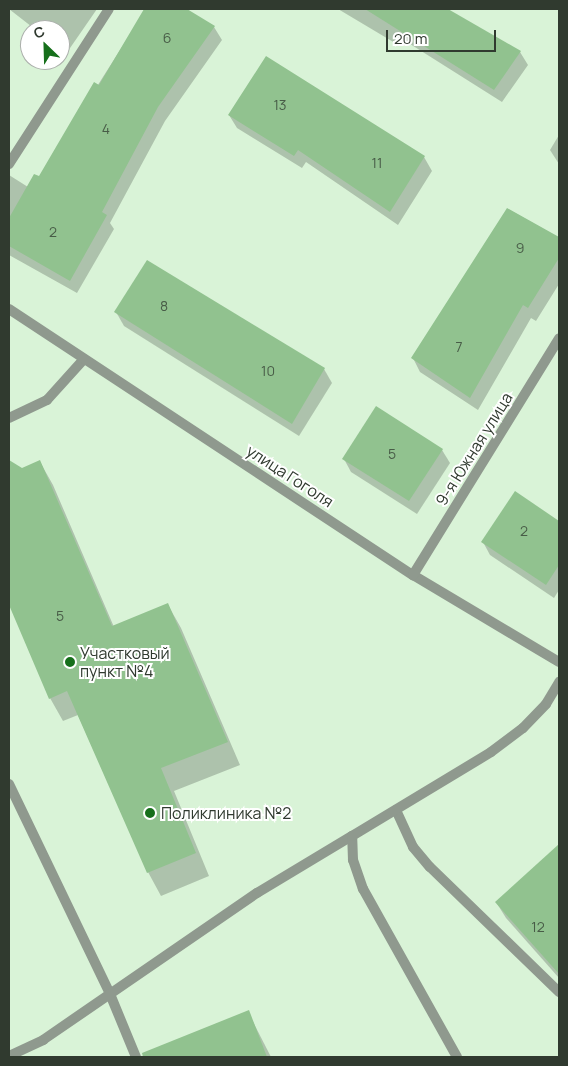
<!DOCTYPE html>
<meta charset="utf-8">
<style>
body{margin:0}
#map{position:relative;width:568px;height:1066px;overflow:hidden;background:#d9f3d7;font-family:Manrope,sans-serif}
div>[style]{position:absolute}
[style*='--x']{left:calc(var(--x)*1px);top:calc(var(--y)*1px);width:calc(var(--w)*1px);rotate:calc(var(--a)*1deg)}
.shadow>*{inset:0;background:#0003}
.building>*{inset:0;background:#91c28f}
.lane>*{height:10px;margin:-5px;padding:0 5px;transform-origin:5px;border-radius:5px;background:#8f998e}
.street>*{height:10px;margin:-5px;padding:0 5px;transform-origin:5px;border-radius:5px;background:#8f998e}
.dots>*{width:14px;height:14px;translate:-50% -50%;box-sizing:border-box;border:2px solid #fff;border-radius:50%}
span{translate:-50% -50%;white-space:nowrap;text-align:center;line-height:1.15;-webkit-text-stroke:4px #fff;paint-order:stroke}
.number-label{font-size:14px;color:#485c47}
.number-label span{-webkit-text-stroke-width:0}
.street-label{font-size:16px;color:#303a2f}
.poi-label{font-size:16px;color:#303a2f}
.left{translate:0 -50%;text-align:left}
.frame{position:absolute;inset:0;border:10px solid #303a2f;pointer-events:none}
.north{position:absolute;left:20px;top:20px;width:50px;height:50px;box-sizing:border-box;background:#fff;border:1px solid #acb0ac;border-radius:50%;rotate:336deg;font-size:14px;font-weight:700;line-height:20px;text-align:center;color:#303a2f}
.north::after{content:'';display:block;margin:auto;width:18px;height:22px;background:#166f1b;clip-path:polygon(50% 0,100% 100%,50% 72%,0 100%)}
.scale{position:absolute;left:386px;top:30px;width:110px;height:22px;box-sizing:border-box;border:2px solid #303a2f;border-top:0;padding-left:6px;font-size:15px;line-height:18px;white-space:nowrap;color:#303a2f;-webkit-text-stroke:4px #fff;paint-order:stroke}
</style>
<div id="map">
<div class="shadow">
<i style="clip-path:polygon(9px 9px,97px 9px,68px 51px,60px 46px,60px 30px,36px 30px)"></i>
<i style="clip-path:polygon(146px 9px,185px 9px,214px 27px,222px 40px,165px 121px,110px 223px,114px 229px,77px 293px,9px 255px,9px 175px,28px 187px,39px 178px)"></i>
<i style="clip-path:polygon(338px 9px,444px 9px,520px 52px,528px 65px,502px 102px,399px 37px,395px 43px)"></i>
<i style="clip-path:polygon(267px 58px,424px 157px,432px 171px,398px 225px,306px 162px,302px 168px,237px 128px,229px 115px)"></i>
<i style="clip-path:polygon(559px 135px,559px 164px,550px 150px)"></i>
<i style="clip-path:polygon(508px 209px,559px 238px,559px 284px,536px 321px,531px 318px,478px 410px,420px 372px,413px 358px)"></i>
<i style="clip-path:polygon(147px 261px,324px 369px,332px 383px,299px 436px,124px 326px,116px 312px)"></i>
<i style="clip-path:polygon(442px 450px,450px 463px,417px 514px,351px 472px,344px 459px)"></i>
<i style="clip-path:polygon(40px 462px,53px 485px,114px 627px,168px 605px,181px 628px,240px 765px,174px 791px,209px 876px,161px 896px,148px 872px,78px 715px,63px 721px,50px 698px,9px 602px,9px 475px)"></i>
<i style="clip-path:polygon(515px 493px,559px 523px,559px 590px,554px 598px,490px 555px,483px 542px)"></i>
<i style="clip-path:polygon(555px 850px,559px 854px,559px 978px,506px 918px,496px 902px)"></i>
<i style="clip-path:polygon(248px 1012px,271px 1057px,165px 1057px,161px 1047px)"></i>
</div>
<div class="building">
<i style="clip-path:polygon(144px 9px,187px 9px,215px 26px,158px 107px,102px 212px,107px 215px,70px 281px,9px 246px,9px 218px,34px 174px,39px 176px,94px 82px,99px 85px)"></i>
<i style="clip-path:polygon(365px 9px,448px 9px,521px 51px,494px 90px)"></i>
<i style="clip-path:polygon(266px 56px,425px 156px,390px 212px,298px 150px,294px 156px,228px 115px)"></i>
<i style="clip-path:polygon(507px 208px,559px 237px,559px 258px,528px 308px,523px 305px,470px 398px,411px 358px)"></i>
<i style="clip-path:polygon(147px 260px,325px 368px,292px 424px,114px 312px)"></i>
<i style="clip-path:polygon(376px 406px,443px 449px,409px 501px,342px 459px)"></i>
<i style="clip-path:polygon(9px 460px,22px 468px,40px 460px,112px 626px,168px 603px,228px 742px,161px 768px,196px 853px,147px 873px,67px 691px,49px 699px,9px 605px)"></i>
<i style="clip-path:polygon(515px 491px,559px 521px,559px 565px,546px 585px,481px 542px)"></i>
<i style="clip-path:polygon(559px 844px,559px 974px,495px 902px)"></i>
<i style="clip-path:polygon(249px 1010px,267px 1057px,143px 1057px,142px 1053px)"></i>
</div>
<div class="lane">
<i style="--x:9;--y:418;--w:42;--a:-25.3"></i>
<i style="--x:47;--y:400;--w:55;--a:-47.9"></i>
<i style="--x:9;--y:784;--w:233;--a:64.3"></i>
<i style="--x:110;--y:994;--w:68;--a:67.6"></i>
<i style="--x:396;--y:810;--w:41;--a:65.3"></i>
<i style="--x:413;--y:847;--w:26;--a:50"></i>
<i style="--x:430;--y:867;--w:180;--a:44.1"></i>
<i style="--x:9;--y:1056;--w:38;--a:-25"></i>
<i style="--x:43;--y:1040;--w:260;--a:-34.5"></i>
<i style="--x:257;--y:893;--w:111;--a:-31"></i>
</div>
<div class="street">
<i style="--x:9;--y:164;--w:184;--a:-57.2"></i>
<i style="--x:9;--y:309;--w:484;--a:33.4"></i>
<i style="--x:413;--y:575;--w:170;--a:30.8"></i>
<i style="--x:413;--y:575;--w:278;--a:-58.3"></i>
<i style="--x:457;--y:1057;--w:193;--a:-119.2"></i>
<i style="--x:363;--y:889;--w:31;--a:-109"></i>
<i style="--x:353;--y:860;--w:24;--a:-92"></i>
<i style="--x:352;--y:836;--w:162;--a:-31.1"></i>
<i style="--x:491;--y:752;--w:40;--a:-37"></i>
<i style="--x:523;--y:728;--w:33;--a:-46"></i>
<i style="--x:546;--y:704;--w:26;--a:-59"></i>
</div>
<div class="dots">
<i style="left:70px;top:662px;background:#166f1b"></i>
<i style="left:150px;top:813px;background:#166f1b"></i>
</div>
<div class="number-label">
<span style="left:167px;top:38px">6</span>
<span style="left:280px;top:105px">13</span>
<span style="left:106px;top:129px">4</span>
<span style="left:377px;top:163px">11</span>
<span style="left:53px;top:232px">2</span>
<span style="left:520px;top:248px">9</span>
<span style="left:164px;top:306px">8</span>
<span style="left:459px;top:347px">7</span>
<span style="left:268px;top:371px">10</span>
<span style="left:392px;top:454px">5</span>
<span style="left:524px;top:531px">2</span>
<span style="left:60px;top:616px">5</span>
<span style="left:538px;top:927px">12</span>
</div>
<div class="street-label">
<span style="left:474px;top:449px;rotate:-58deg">9-я Южная улица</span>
<span style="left:290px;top:476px;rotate:33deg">улица Гоголя</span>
</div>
<div class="poi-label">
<span class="left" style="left:80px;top:662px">Участковый<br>пункт №4</span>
<span class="left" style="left:161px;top:813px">Поликлиника №2</span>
</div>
<div class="frame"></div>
<div class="north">С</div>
<div class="scale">20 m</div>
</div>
